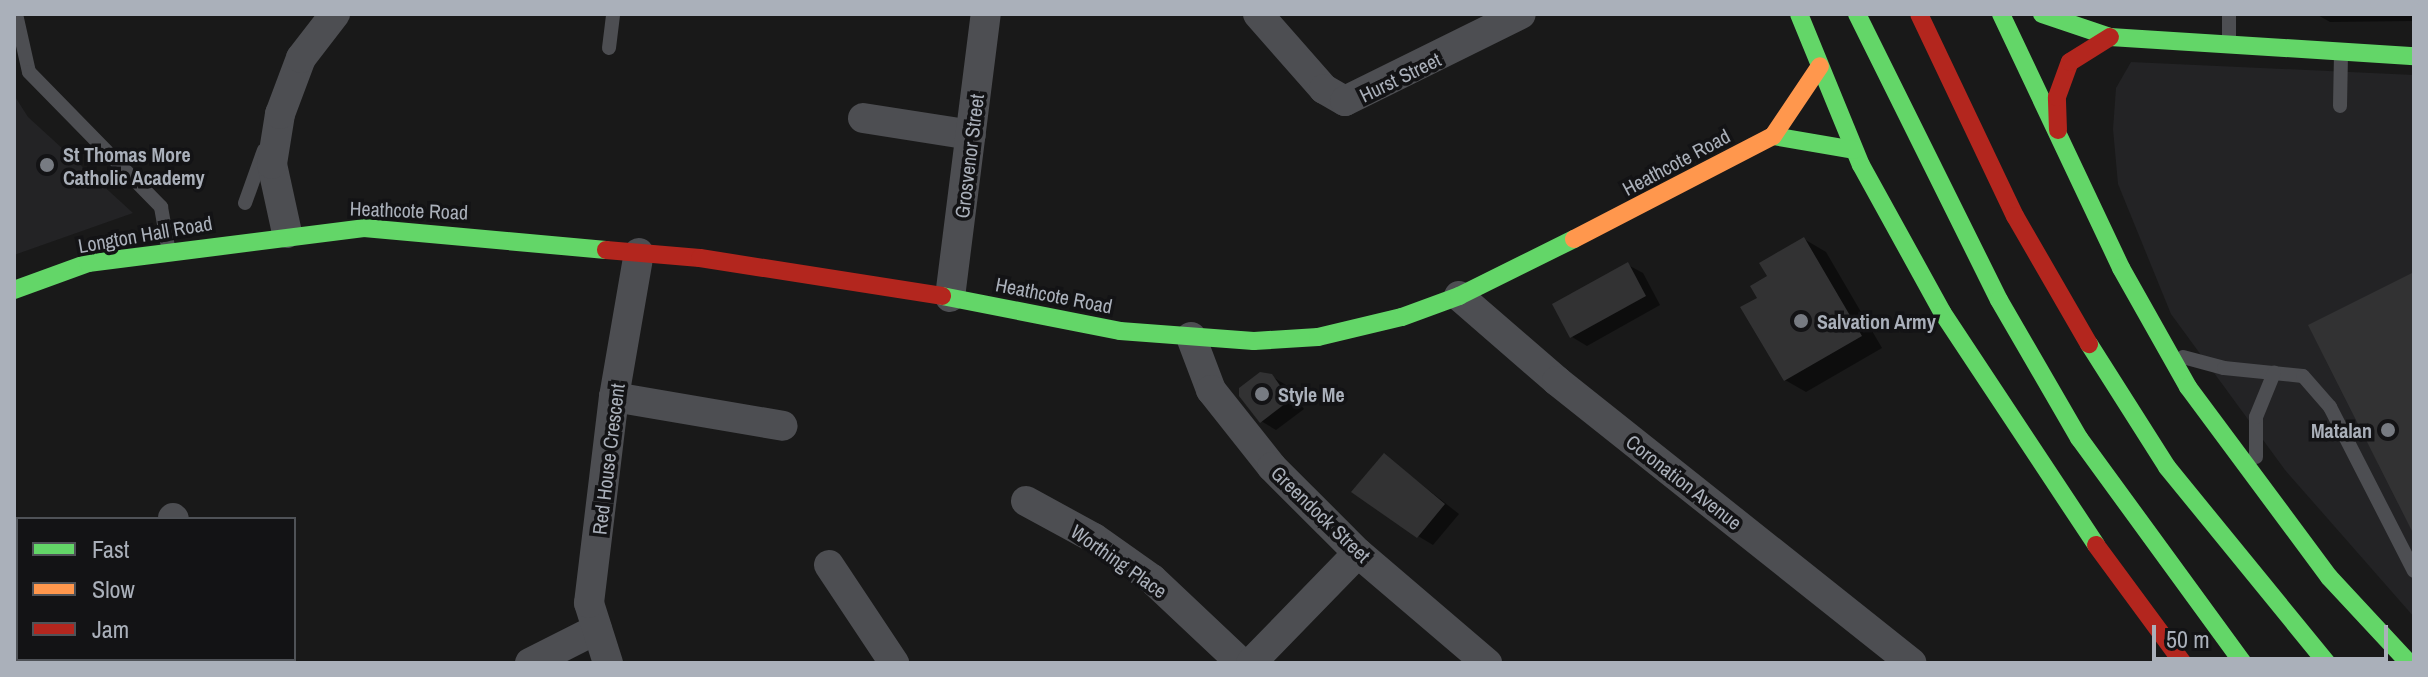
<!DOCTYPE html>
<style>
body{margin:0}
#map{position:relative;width:2428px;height:677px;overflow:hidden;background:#191919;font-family:"Archivo Narrow",sans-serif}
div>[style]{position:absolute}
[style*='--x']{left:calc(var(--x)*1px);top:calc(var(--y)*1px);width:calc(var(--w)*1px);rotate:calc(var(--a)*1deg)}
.built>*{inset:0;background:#232325}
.shadow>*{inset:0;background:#0007}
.building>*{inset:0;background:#323233}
.lane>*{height:14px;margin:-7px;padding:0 7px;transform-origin:7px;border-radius:7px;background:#4d4e52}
.street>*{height:30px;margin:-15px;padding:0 15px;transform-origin:15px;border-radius:15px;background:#4d4e52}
.fast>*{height:18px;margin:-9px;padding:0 9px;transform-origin:9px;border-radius:9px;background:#63d668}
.slow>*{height:18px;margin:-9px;padding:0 9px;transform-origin:9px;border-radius:9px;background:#ff974d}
.jam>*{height:18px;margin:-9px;padding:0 9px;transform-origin:9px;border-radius:9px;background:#b3261e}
.dots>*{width:22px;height:22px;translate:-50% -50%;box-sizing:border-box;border:4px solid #131315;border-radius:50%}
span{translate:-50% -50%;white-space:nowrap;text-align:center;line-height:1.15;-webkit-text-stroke:7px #131315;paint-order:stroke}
.street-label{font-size:20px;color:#aab0ba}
.poi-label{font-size:20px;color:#aab0ba;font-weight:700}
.left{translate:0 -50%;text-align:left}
.right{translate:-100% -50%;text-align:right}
.frame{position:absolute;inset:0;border:16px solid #aab0ba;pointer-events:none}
.legend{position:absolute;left:16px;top:517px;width:280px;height:144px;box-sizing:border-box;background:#131315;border:2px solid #4f5257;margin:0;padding:10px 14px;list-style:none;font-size:24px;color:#aab0ba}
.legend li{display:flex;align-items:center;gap:16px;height:40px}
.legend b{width:40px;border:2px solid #4f5257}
.scale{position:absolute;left:2152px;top:625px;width:236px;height:36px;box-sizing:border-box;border:4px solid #aab0ba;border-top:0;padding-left:10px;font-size:24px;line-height:28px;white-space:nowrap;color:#aab0ba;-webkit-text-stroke:6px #131315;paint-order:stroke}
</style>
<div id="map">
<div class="built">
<i style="clip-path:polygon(2131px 62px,2414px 75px,2414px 617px,2285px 470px,2171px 314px,2118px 184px,2113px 129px,2116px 88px)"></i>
<i style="clip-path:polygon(14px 95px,28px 117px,133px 213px,14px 255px)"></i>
</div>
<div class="shadow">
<i style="clip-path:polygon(2316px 14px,2414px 14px,2414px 21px,2330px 22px)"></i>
<i style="clip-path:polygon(1804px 239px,1826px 252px,1882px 348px,1806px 392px,1785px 380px,1759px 298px,1770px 277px)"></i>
<i style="clip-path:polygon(1628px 265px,1643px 273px,1660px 305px,1587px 346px,1572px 337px)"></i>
<i style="clip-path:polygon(1271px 376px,1286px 385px,1304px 409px,1276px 430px,1261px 421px)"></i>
<i style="clip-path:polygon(1384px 455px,1459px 514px,1433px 545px,1418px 536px)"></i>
</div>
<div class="building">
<i style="clip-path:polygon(1804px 237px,1862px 336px,1784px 381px,1740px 307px,1757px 298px,1750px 286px,1767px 276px,1759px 263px)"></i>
<i style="clip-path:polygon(1628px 262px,1646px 296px,1570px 338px,1552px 304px)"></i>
<i style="clip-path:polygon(2414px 272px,2414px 535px,2308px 325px)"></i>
<i style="clip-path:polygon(1260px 372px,1272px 374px,1290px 400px,1260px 423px,1239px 396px,1239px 388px)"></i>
<i style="clip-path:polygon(1384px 453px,1445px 504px,1417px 538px,1351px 492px)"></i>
</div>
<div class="lane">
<i style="--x:16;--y:14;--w:59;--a:77.4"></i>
<i style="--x:29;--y:72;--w:189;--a:45.6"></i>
<i style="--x:161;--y:207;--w:40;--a:80"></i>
<i style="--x:2229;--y:14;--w:28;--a:90"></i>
<i style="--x:609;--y:48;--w:34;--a:-83"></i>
<i style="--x:2340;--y:106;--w:50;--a:-88.9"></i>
<i style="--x:245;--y:203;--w:56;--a:-70.3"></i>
<i style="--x:2183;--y:357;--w:42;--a:15"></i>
<i style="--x:2224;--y:368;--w:79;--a:5.8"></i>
<i style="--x:2303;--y:376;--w:41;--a:48.9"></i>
<i style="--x:2330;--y:407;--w:184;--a:62.9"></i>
<i style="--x:2256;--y:457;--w:40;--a:-90"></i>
<i style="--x:2256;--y:417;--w:48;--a:-67.8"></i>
</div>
<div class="street">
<i style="--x:1258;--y:14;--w:100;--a:48.7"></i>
<i style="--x:1324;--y:89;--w:24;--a:30"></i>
<i style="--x:1345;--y:101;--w:196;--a:-26.3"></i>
<i style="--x:863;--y:118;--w:109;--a:8.9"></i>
<i style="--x:287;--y:233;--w:71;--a:-102.3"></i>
<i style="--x:272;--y:164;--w:51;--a:-80.9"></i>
<i style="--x:280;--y:114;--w:60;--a:-69.4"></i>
<i style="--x:301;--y:58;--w:56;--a:-52.3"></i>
<i style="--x:1459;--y:296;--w:130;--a:40.9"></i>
<i style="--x:1557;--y:381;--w:453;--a:38.5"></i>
<i style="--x:950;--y:297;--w:285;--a:-82.8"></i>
<i style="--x:1191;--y:337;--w:57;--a:69.3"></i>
<i style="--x:1211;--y:390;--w:98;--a:51.6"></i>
<i style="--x:1272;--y:467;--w:122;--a:45"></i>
<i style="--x:1358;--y:553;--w:170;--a:40.5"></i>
<i style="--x:614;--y:397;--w:171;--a:9.7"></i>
<i style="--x:1026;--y:501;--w:77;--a:28.6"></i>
<i style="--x:1094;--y:538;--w:71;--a:35.3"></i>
<i style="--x:1152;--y:579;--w:122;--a:43.3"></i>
<i style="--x:173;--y:518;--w:1;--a:45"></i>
<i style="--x:829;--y:565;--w:118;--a:56.4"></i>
<i style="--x:271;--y:659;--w:5;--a:53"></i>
<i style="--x:530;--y:663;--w:75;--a:-26.9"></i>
<i style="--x:608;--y:663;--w:63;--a:-107.6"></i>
<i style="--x:589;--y:603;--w:208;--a:-83.1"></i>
<i style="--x:614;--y:397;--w:146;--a:-80.2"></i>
<i style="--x:1251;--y:663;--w:153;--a:-45.8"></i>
</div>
<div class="fast">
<i style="--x:1799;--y:14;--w:163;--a:67.7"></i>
<i style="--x:1861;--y:165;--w:168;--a:61.1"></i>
<i style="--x:1942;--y:312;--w:279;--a:56.5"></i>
<i style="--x:1857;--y:14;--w:319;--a:63.6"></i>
<i style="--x:1999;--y:300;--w:160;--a:59.9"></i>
<i style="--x:2079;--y:438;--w:278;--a:53.9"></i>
<i style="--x:2001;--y:14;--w:281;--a:64.7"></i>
<i style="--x:2121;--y:268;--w:137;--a:60.6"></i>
<i style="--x:2188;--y:387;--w:237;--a:53.4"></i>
<i style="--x:2329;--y:577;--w:117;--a:47.1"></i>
<i style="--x:2042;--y:14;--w:72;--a:18.7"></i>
<i style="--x:2110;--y:37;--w:305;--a:3.6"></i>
<i style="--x:1773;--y:136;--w:82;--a:9.8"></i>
<i style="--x:14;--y:290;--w:79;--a:-20"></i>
<i style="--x:88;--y:263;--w:278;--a:-7.2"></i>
<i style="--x:364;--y:228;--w:243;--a:5.2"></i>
<i style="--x:942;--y:296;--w:181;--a:11.1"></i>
<i style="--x:1120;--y:331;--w:134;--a:4.3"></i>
<i style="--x:1254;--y:341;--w:64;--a:-3.6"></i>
<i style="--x:1318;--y:337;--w:86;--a:-13.4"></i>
<i style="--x:1402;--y:317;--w:61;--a:-20.2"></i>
<i style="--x:1459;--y:296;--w:128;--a:-26.4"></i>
<i style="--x:2089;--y:344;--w:146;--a:57.6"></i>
<i style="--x:2167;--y:467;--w:253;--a:50.8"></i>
</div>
<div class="slow">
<i style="--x:1574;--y:239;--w:224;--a:-27.4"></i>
<i style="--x:1773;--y:136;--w:84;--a:-56.1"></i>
</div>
<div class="jam">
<i style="--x:1919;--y:14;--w:224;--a:64.6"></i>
<i style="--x:2015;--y:216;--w:148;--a:60"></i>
<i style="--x:2058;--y:130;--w:33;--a:-92"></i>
<i style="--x:2057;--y:97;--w:37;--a:-70"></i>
<i style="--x:2070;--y:62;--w:47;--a:-32"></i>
<i style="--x:606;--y:250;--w:94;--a:4.9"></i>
<i style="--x:700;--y:258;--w:245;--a:8.9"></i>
<i style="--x:2096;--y:545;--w:147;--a:53.6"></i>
</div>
<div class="dots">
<i style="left:47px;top:165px;background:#777b82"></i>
<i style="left:1801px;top:321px;background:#777b82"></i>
<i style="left:1262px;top:394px;background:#777b82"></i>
<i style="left:2388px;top:430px;background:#777b82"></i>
</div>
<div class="street-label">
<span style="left:1400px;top:77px;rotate:-26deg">Hurst Street</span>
<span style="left:969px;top:156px;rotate:-83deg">Grosvenor Street</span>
<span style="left:1676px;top:162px;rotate:-28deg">Heathcote Road</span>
<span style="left:409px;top:210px;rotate:2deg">Heathcote Road</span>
<span style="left:145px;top:234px;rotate:-10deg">Longton Hall Road</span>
<span style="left:1054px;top:295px;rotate:11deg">Heathcote Road</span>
<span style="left:608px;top:459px;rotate:-83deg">Red House Crescent</span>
<span style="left:1684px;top:482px;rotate:38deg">Coronation Avenue</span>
<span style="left:1321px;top:514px;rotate:44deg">Greendock Street</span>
<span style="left:1119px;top:561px;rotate:35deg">Worthing Place</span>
</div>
<div class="poi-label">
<span class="left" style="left:63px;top:166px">St Thomas More<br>Catholic Academy</span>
<span class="left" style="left:1817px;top:321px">Salvation Army</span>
<span class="left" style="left:1278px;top:394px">Style Me</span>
<span class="right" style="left:2372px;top:430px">Matalan</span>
</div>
<div class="frame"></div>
<ul class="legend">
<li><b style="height:10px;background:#63d668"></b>Fast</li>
<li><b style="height:10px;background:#ff974d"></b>Slow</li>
<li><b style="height:10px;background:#b3261e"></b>Jam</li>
</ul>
<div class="scale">50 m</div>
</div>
